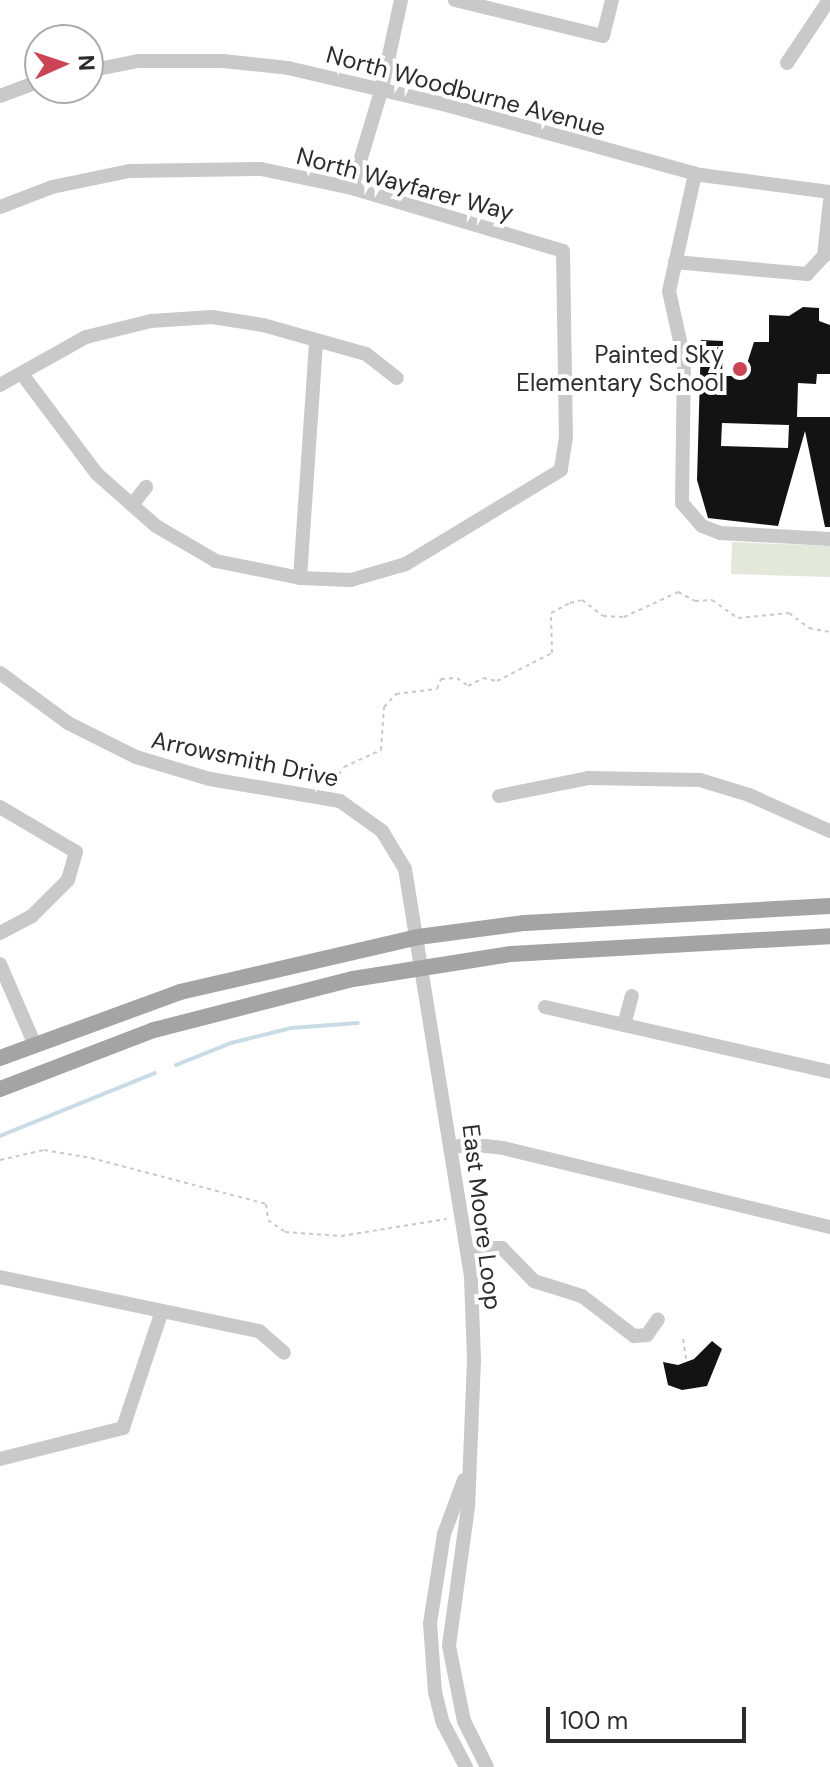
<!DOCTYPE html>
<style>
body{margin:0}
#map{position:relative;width:830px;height:1767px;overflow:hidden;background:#fff;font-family:"DM Sans",sans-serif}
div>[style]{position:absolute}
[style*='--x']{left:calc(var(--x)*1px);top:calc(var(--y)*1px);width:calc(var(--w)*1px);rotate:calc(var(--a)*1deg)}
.green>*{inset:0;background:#e3e8db}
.stream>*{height:4px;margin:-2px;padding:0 2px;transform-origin:2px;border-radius:2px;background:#c9dce6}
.building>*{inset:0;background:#131313}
.path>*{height:2px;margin-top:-1px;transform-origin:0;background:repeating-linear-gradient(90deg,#c9c9c9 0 4px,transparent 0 8px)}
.minor>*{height:14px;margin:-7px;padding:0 7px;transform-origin:7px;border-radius:7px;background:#c9c9c9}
.major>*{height:16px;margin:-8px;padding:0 8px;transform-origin:8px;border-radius:8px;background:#a4a4a4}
.dots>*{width:22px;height:22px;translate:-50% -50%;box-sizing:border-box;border:4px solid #fff;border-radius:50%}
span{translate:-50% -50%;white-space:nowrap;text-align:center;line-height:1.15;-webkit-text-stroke:8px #fff;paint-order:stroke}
.street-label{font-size:24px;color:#2c2c2c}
.poi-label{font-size:24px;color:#2c2c2c}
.right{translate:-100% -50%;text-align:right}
.north{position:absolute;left:24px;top:24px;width:80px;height:80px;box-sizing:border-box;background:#fff;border:2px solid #ababab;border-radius:50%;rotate:87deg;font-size:22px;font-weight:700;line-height:32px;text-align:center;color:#2c2c2c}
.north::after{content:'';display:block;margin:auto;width:28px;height:36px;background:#ce4353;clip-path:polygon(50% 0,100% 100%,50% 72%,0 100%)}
.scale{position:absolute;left:546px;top:1707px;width:200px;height:36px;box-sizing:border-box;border:4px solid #2c2c2c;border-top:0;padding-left:10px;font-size:24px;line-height:28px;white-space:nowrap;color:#2c2c2c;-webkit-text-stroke:6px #fff;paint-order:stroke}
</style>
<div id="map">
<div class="green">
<i style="clip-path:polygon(732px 542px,830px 546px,830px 577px,731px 574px)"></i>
</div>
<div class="stream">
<i style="--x:176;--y:1065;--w:59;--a:-21.8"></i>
<i style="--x:231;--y:1043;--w:62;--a:-14"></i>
<i style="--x:291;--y:1028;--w:67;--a:-4.3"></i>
<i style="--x:0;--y:1136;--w:167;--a:-22.1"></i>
</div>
<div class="building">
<i style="clip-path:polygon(evenodd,803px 307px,819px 308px,819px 321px,830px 325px,830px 374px,817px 374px,816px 384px,798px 383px,797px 417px,830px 417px,830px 527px,825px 527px,805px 431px,778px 526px,708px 518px,697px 480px,701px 340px,723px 341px,722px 376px,743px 376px,754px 342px,769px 342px,769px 315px,789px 316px,803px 307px,722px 423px,789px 425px,788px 448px,721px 446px,722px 423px)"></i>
<i style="clip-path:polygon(712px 1341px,722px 1349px,707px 1386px,682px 1390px,668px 1385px,663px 1362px,678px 1365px,694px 1359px)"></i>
</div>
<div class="path">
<i style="--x:334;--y:781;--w:17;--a:-54"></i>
<i style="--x:344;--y:767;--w:41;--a:-24.7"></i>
<i style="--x:381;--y:750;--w:43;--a:-86"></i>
<i style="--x:384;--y:707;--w:18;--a:-47"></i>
<i style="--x:396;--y:694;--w:41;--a:-7"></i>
<i style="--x:437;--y:689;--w:11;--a:-68"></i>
<i style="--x:441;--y:679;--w:16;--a:-4"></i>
<i style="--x:457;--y:678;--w:14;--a:36"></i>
<i style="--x:468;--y:686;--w:17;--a:-28"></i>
<i style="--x:483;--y:678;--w:14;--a:12"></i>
<i style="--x:497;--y:681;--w:62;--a:-27"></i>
<i style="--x:552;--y:653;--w:40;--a:-91.4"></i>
<i style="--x:551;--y:613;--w:21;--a:-28"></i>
<i style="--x:570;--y:603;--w:12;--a:-14"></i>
<i style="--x:582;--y:600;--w:26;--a:37"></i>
<i style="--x:603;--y:616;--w:21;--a:3"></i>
<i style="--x:624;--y:617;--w:60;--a:-24.8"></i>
<i style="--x:678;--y:592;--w:19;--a:28"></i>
<i style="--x:695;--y:601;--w:17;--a:-3"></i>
<i style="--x:712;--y:600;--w:32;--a:35"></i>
<i style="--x:738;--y:618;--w:51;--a:-5.6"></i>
<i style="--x:789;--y:613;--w:25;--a:37"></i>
<i style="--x:809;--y:628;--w:21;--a:11"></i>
<i style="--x:0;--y:1160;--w:45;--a:-12.8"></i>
<i style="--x:44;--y:1150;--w:48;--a:9.7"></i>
<i style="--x:91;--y:1158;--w:181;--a:14.7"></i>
<i style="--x:266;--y:1204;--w:16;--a:83"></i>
<i style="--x:268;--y:1220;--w:21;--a:35"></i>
<i style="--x:285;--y:1232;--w:56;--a:4.1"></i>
<i style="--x:341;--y:1236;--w:107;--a:-9.1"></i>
<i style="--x:683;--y:1339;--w:20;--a:81"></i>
</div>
<div class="minor">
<i style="--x:455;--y:0;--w:152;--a:13.7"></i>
<i style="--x:603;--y:36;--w:37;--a:-76"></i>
<i style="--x:787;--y:63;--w:76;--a:-56.3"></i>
<i style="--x:88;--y:71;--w:51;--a:-11.3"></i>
<i style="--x:138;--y:61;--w:85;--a:0"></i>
<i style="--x:223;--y:61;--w:65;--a:6.1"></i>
<i style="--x:288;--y:68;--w:155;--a:13.1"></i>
<i style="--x:439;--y:103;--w:272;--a:15.4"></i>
<i style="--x:701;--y:175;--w:130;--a:7.5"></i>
<i style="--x:0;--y:96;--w:43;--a:-20.6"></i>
<i style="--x:695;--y:174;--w:120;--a:102.5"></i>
<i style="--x:669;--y:291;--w:70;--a:77.6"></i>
<i style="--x:684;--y:359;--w:144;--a:90.8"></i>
<i style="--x:682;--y:503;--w:30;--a:49"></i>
<i style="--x:702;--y:526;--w:19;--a:21"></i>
<i style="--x:720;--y:533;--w:110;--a:3.1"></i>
<i style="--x:352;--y:188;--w:104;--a:-73.3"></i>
<i style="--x:382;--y:88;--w:90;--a:-77.8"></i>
<i style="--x:0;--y:207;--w:56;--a:-21"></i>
<i style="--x:52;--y:187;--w:79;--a:-11.7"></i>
<i style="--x:129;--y:171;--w:132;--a:-0.9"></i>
<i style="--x:261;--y:169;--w:93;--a:11.8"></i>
<i style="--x:352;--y:188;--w:220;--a:16.6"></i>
<i style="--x:563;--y:251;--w:186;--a:89.1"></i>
<i style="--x:566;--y:437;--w:33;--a:99"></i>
<i style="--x:561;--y:470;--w:181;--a:148.8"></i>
<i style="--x:406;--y:564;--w:57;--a:163.8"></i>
<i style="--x:351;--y:580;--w:51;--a:-177.8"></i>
<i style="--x:300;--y:578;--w:86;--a:-168.6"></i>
<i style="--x:216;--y:561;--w:69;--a:-149.7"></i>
<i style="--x:156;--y:526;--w:79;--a:-138.6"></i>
<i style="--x:97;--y:474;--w:125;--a:-126.9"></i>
<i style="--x:675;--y:262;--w:133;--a:5.2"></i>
<i style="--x:807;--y:274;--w:25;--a:-47"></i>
<i style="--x:824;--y:256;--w:55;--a:-83.8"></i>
<i style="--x:0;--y:385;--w:98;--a:-29.2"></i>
<i style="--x:86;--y:337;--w:67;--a:-13.8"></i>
<i style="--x:151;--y:321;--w:61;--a:-3.8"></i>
<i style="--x:212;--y:317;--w:52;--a:8.9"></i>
<i style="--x:263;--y:325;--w:107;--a:15.7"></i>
<i style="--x:366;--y:354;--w:39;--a:38"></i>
<i style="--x:132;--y:505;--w:23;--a:-52"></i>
<i style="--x:300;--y:578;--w:237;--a:-86.1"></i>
<i style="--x:0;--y:673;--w:84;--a:36.3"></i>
<i style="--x:68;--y:723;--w:76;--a:26.6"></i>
<i style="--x:136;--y:757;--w:77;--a:16.6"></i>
<i style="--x:210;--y:779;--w:132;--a:9.6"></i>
<i style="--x:340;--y:801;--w:52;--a:35.5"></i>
<i style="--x:382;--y:831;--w:44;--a:58.8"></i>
<i style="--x:405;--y:869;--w:414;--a:80.8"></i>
<i style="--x:471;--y:1278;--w:82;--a:87.9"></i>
<i style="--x:474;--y:1360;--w:147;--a:92.3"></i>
<i style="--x:468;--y:1507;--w:140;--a:97.8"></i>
<i style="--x:449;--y:1646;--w:76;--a:78.7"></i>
<i style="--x:464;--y:1721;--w:51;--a:63.4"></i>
<i style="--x:499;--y:796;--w:91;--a:-11.4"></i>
<i style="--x:588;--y:778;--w:112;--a:1"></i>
<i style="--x:700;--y:780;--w:51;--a:17"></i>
<i style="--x:749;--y:795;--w:89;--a:24"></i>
<i style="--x:0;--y:807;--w:88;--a:30.6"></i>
<i style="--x:76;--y:852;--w:29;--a:106"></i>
<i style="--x:68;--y:880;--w:51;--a:135"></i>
<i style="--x:32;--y:916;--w:36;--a:152"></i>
<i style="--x:0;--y:964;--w:86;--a:66.7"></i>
<i style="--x:545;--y:1007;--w:292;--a:12.8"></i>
<i style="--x:624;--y:1025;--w:30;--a:-75"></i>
<i style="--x:452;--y:1148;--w:15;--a:-16"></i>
<i style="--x:466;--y:1144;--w:37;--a:6"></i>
<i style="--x:503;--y:1148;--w:336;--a:13.6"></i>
<i style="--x:468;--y:1248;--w:34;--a:0"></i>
<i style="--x:502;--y:1248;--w:46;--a:45.9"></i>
<i style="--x:534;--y:1281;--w:50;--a:17.4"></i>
<i style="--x:582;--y:1296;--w:66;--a:37.6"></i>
<i style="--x:634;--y:1336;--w:13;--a:-4"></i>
<i style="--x:647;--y:1335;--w:19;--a:-55"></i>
<i style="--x:0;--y:1277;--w:265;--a:11.8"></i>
<i style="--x:259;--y:1331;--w:33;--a:41"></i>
<i style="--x:0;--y:1459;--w:127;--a:-14.1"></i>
<i style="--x:123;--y:1428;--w:120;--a:-71.6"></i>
<i style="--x:464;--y:1480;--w:58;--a:110.3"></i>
<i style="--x:444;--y:1534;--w:90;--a:98.9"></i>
<i style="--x:430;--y:1623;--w:69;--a:85.9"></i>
<i style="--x:435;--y:1692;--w:32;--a:76"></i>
<i style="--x:443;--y:1723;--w:50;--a:62.4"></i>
</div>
<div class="major">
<i style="--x:0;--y:1058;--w:192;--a:-20.1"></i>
<i style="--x:180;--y:992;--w:244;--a:-13"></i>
<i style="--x:418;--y:937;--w:108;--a:-7.5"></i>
<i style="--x:525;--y:923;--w:305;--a:-3.2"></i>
<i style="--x:0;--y:1089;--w:165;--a:-21"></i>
<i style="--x:154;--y:1030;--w:205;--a:-14.4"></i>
<i style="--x:353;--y:979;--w:160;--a:-9"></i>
<i style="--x:511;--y:954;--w:320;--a:-3.2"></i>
</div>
<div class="dots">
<i style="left:740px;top:369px;background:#ce4353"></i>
</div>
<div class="street-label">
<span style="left:466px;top:91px;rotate:15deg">North Woodburne Avenue</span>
<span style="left:405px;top:184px;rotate:15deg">North Wayfarer Way</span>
<span style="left:245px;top:759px;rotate:12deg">Arrowsmith Drive</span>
<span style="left:482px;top:1217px;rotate:83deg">East Moore Loop</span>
</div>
<div class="poi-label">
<span class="right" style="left:724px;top:369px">Painted Sky<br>Elementary School</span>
</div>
<div class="north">N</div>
<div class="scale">100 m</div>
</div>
